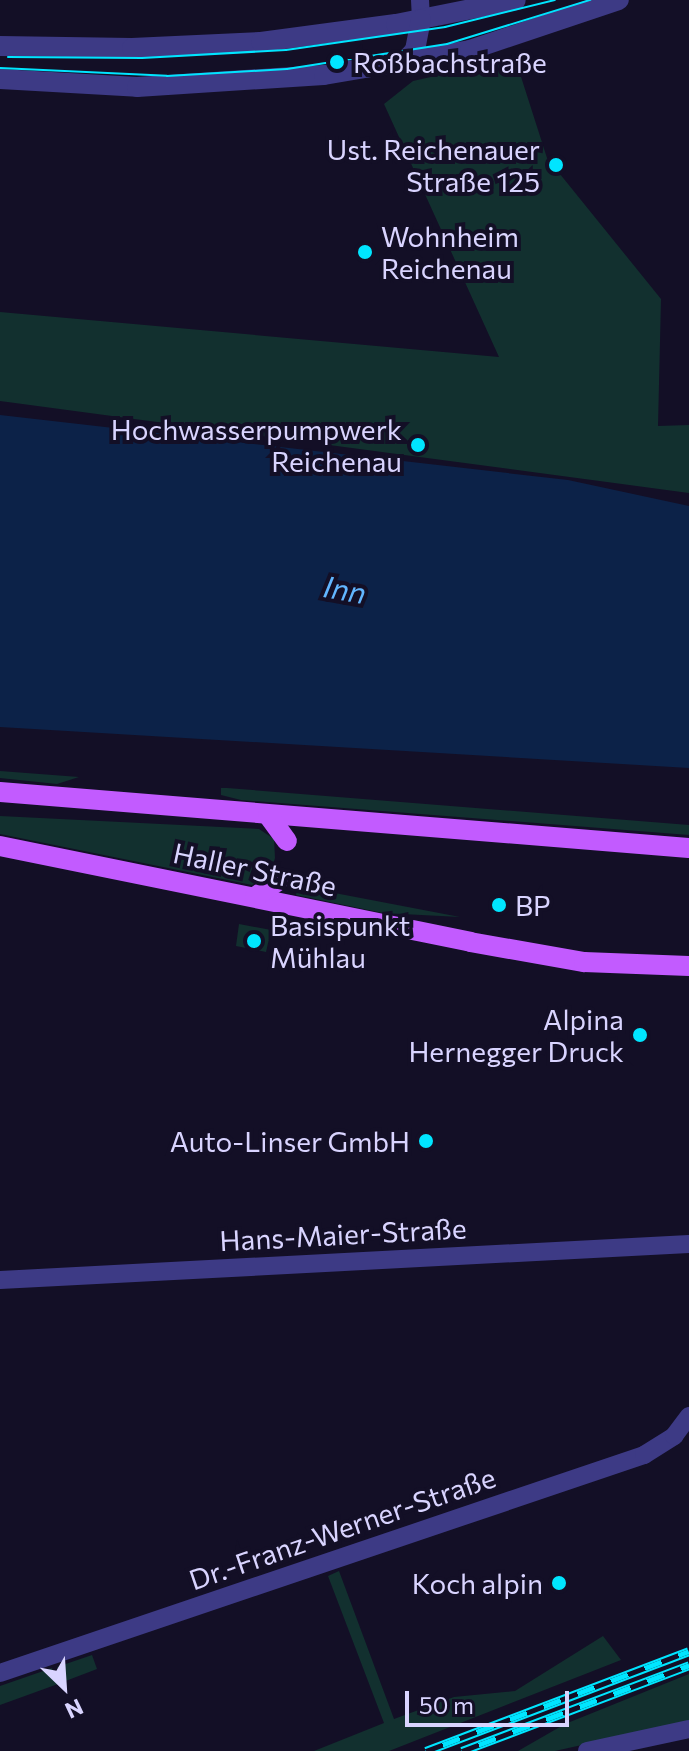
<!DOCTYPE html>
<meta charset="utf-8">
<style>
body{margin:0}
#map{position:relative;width:689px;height:1751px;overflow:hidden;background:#130f26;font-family:Commissioner,sans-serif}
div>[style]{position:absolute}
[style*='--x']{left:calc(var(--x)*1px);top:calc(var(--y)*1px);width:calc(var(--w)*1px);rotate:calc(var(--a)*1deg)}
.green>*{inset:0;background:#12302f}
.water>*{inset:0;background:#0c2248}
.minor>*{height:18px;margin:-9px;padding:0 9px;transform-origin:9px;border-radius:9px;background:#3d3a85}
.tertiary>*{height:20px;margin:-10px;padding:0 10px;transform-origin:10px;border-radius:10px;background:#3d3a85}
.primary>*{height:20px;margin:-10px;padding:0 10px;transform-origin:10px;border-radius:10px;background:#c25bff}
.tram>*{height:2px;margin:-1px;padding:0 1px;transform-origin:1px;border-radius:1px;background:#00e5ff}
.rail>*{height:9px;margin-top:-4.5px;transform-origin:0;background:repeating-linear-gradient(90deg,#130f26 0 18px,#00e5ff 0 36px);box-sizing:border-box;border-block:2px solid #00e5ff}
.dots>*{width:22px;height:22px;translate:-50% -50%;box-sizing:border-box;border:4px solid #130f26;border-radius:50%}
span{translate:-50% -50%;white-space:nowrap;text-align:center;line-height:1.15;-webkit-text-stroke:8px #130f26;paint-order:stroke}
.poi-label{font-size:28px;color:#d9d4ff}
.left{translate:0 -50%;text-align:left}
.right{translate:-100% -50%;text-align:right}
.street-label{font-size:28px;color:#d9d4ff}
.water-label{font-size:30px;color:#62b6ff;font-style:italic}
.north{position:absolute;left:24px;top:1647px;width:80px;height:80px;-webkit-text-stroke:6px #130f26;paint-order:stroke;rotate:155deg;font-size:22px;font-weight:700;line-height:32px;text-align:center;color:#d9d4ff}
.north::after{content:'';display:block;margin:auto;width:28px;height:36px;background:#d9d4ff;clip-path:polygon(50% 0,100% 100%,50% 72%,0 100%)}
.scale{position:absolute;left:405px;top:1691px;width:164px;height:36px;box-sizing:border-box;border:4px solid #d9d4ff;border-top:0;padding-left:10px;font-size:24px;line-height:28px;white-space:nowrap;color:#d9d4ff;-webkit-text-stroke:6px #130f26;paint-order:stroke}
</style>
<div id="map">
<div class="green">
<i style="clip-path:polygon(515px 58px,547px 158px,661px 299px,658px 426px,689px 425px,689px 493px,0 401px,0 312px,499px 357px,384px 104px,413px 81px)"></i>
<i style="clip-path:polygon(0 771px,79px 777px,57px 784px,0 778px)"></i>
<i style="clip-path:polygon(227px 788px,689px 825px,689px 835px,241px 800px,221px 795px,221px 788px)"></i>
<i style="clip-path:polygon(0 816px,259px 829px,274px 839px,275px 858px,270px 875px,252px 885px,0 834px)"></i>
<i style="clip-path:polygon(298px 886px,460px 917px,383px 913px,296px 895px)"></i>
<i style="clip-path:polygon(239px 924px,271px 930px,266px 952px,236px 946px)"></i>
<i style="clip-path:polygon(339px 1571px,394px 1719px,454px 1697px,515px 1691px,603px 1636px,621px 1660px,389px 1751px,314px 1751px,384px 1723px,328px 1576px)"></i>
<i style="clip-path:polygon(92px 1655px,97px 1669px,63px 1682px,57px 1667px)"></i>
<i style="clip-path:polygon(52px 1668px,58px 1684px,0 1705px,0 1686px)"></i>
<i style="clip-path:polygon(689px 1674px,689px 1721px,555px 1751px,518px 1751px,565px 1724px)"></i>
</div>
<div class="water">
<i style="clip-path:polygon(0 415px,568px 480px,689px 506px,689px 768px,0 727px)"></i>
</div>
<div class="minor">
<i style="--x:420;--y:0;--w:20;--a:87"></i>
<i style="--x:0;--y:1280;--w:690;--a:-2.99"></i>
<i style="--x:0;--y:1673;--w:680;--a:-18.7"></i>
<i style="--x:644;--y:1455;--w:36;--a:-32"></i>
<i style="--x:674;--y:1436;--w:25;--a:-53"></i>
<i style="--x:587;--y:1751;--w:104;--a:-12.2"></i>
</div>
<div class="tertiary">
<i style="--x:0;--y:46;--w:132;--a:0.9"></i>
<i style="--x:132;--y:48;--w:129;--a:-2.7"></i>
<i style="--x:261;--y:42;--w:136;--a:-7.6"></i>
<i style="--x:396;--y:24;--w:122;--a:-11.3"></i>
<i style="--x:403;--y:63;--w:18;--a:-47"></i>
<i style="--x:415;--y:50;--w:31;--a:-79"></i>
<i style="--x:0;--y:79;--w:137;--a:3.3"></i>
<i style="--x:137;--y:87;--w:187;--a:-3.7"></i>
<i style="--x:324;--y:75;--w:148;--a:-9.7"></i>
<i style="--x:470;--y:50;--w:157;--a:-18.6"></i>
</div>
<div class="primary">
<i style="--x:0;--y:792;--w:691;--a:4.65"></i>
<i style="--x:268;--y:815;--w:32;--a:54"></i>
<i style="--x:0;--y:846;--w:480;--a:11.5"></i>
<i style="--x:470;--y:942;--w:116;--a:10"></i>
<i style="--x:584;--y:962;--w:105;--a:2.2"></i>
<i style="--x:255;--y:897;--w:28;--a:-35"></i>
</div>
<div class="tram">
<i style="--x:8;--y:57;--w:134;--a:0.4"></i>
<i style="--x:142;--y:58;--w:144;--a:-3.2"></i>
<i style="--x:286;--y:50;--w:161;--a:-8.2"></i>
<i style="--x:445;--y:27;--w:113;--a:-13.8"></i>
<i style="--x:0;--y:68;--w:167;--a:2.7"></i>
<i style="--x:167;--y:76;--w:120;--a:-3.3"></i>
<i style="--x:287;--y:69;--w:162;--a:-8.9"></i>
<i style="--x:447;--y:44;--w:150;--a:-17.1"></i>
</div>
<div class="rail">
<i style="--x:426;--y:1751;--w:281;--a:-20.8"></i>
<i style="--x:462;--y:1751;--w:243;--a:-20.7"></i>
</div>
<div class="dots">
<i style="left:337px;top:62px;background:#00e5ff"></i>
<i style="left:556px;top:165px;background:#00e5ff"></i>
<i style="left:365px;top:252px;background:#00e5ff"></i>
<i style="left:418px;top:445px;background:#00e5ff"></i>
<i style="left:499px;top:905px;background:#00e5ff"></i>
<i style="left:254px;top:941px;background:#00e5ff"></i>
<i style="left:640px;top:1035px;background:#00e5ff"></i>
<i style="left:426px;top:1141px;background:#00e5ff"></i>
<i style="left:559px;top:1583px;background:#00e5ff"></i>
</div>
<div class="poi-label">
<span class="left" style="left:353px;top:62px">Roßbachstraße</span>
<span class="right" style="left:540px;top:165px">Ust. Reichenauer<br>Straße 125</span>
<span class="left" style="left:381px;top:252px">Wohnheim<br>Reichenau</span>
<span class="right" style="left:402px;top:445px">Hochwasserpumpwerk<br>Reichenau</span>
<span class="left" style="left:515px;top:905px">BP</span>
<span class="left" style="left:270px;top:941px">Basispunkt<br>Mühlau</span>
<span class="right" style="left:624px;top:1035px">Alpina<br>Hernegger Druck</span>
<span class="right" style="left:410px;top:1141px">Auto-Linser GmbH</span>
<span class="right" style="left:543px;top:1583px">Koch alpin</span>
</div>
<div class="street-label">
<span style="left:255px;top:869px;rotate:12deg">Haller Straße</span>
<span style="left:343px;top:1234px;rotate:-3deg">Hans-Maier-Straße</span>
<span style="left:342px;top:1528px;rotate:-19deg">Dr.-Franz-Werner-Straße</span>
</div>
<div class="water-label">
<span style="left:345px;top:589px;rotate:10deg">Inn</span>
</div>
<div class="north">N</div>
<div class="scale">50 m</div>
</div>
